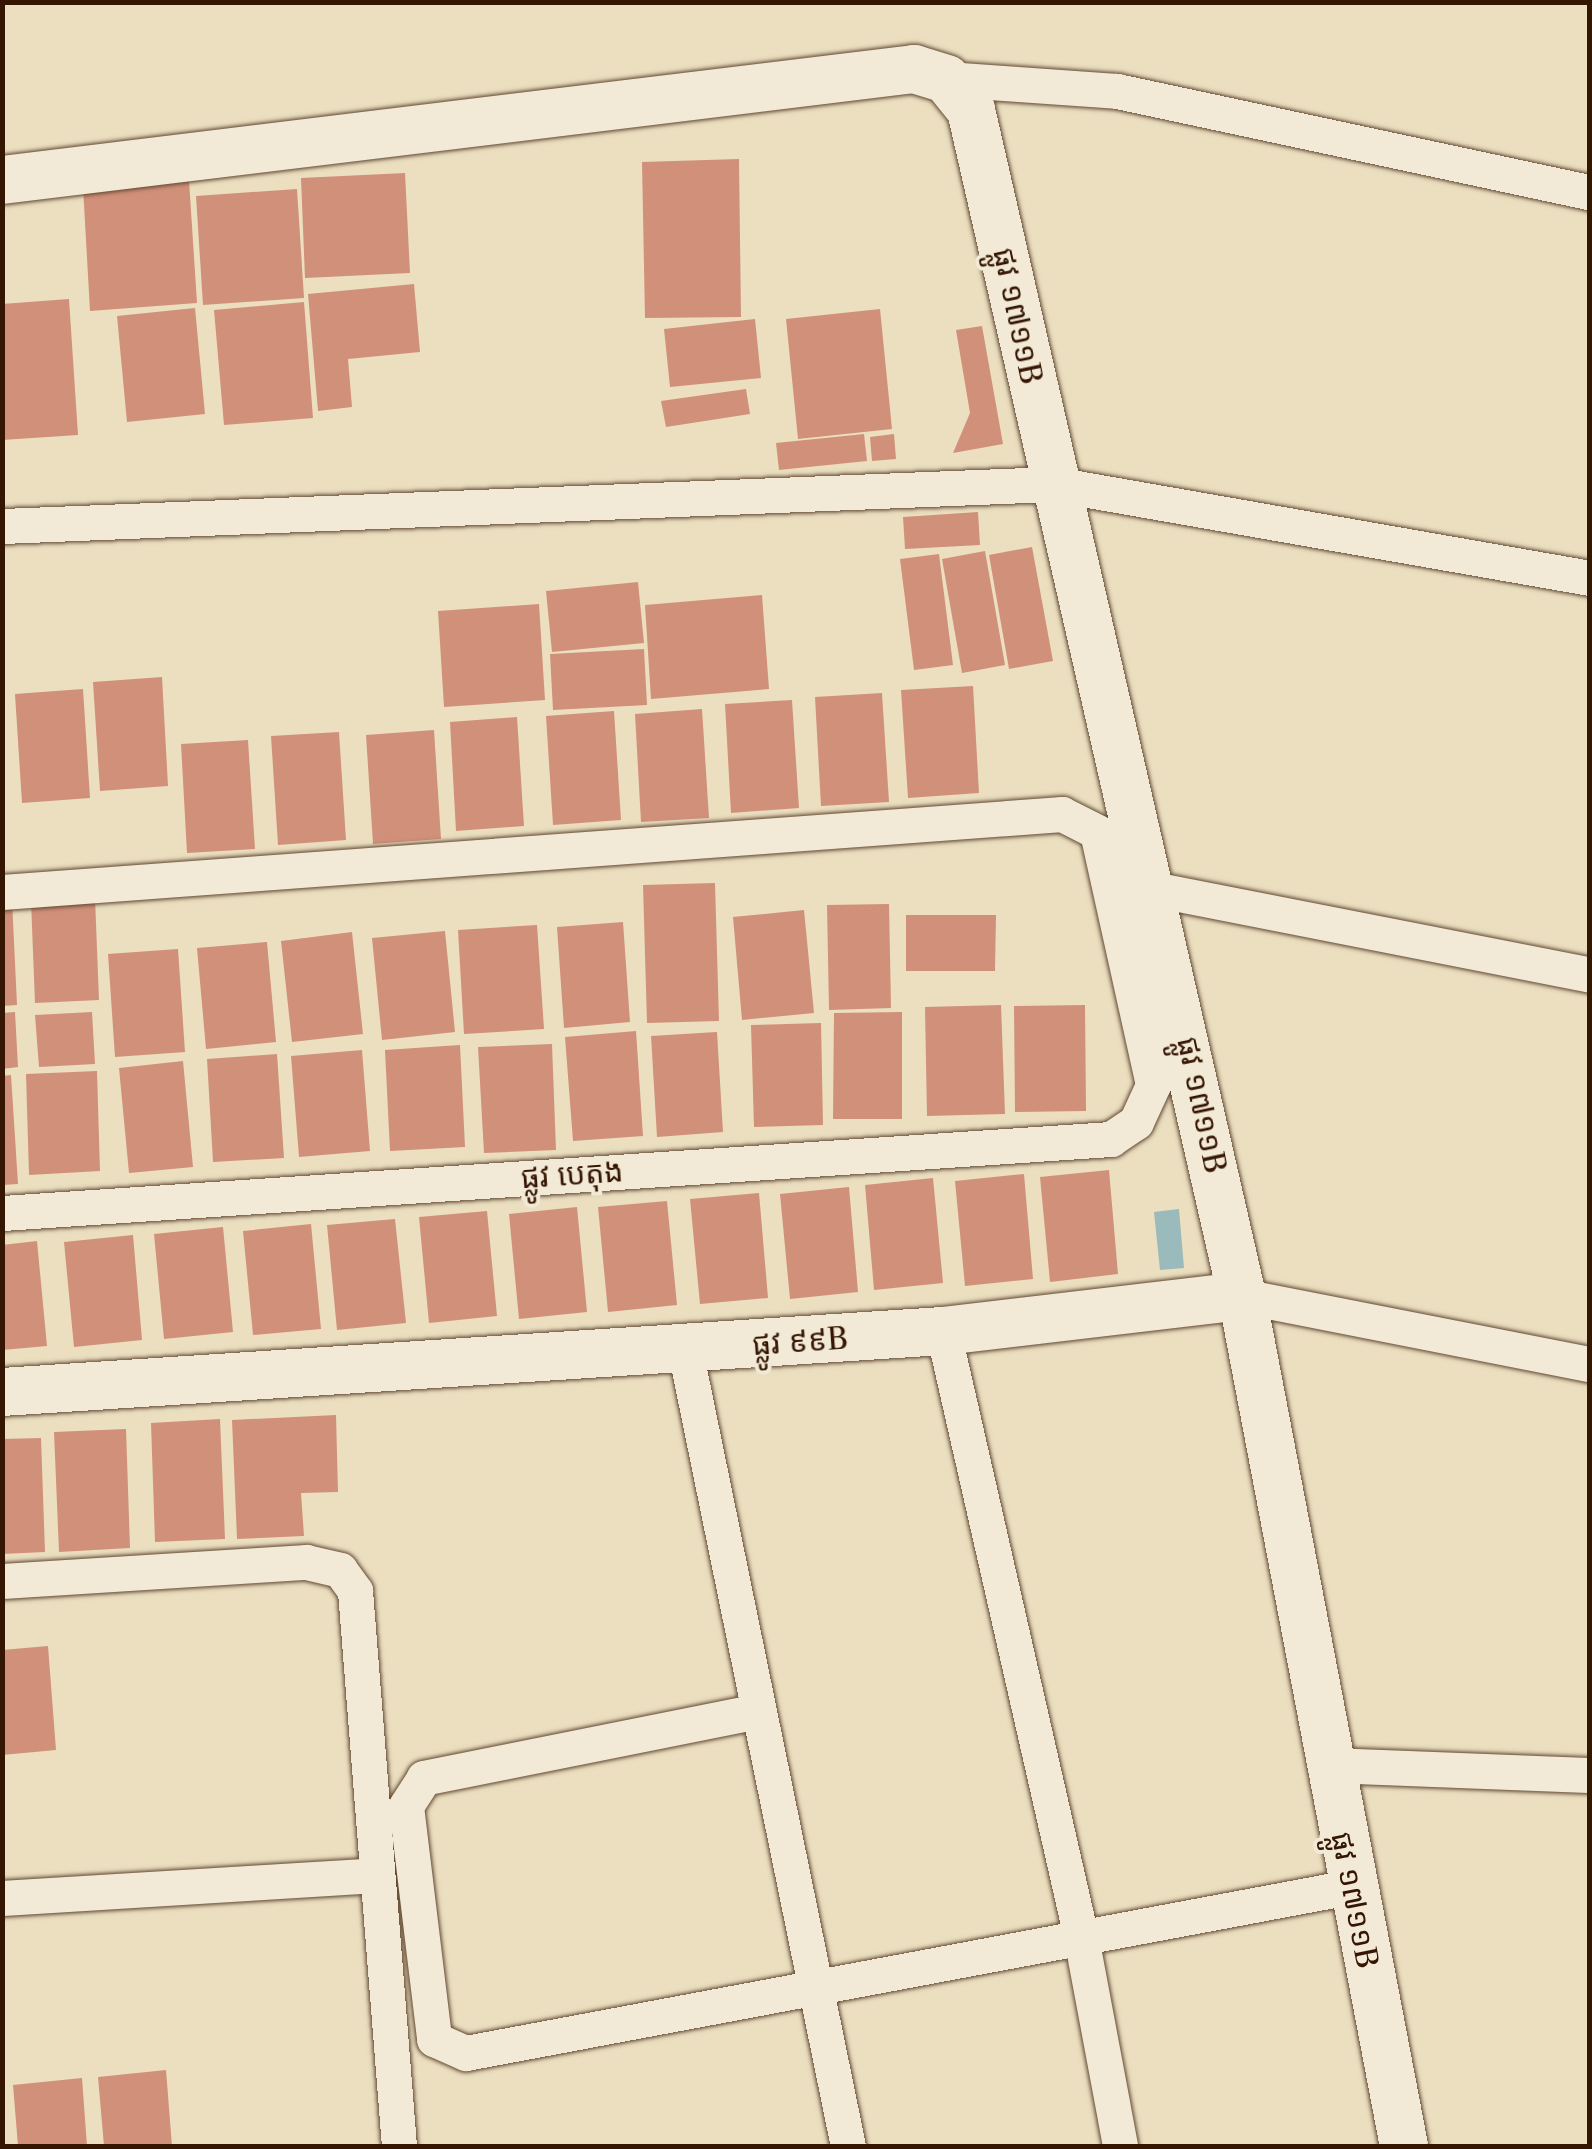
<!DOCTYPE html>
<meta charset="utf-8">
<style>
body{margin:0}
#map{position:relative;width:1592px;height:2149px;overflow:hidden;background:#ebdfc0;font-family:"Libre Caslon Text","Noto Sans Khmer",serif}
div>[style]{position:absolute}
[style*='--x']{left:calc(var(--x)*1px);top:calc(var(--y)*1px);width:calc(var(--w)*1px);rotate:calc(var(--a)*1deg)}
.water>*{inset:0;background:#9bbabb}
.building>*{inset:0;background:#d19079}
.roads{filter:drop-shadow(0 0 2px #624832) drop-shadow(0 0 2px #624832)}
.street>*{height:35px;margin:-17.5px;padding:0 17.5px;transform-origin:17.5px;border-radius:17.5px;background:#f2ead6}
.secondary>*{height:48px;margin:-24px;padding:0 24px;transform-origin:24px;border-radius:24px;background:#f2ead6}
span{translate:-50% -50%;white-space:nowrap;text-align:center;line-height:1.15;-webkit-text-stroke:8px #f2ead6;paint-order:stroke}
.street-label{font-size:30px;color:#341603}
.frame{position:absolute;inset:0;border:5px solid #341603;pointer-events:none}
</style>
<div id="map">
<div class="water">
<i style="clip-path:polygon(1179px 1209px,1184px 1268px,1160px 1270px,1154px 1212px)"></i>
</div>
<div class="building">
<i style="clip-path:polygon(739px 159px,741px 317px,645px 318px,642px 162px)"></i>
<i style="clip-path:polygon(405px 173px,410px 273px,305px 278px,301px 178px)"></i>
<i style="clip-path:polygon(189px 180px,197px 303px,90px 311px,83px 187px)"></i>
<i style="clip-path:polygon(297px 189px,304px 298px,203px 305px,196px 196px)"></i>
<i style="clip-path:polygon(414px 284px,420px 352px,348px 359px,352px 407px,318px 411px,308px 294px)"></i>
<i style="clip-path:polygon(69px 299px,78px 435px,2px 440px,2px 304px)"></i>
<i style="clip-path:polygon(304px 302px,313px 418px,224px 425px,214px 310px)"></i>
<i style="clip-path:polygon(195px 308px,205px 414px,127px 422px,117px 316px)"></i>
<i style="clip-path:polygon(880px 309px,892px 429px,798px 439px,786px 319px)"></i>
<i style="clip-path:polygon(755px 319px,761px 378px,670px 387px,664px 329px)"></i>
<i style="clip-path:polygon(982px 326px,1003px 444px,953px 453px,970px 413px,956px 330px)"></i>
<i style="clip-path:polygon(746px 389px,750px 414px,666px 427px,661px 401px)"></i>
<i style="clip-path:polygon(864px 434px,867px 461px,779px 470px,776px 443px)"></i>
<i style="clip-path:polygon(894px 434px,896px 459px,872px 461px,870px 437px)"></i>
<i style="clip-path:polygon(978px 512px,980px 545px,905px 549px,903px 517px)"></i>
<i style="clip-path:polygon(1032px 547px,1053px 661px,1009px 669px,989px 555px)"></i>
<i style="clip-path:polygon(985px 551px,1005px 665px,962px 673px,942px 559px)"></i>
<i style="clip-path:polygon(939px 554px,953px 665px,914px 670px,900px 559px)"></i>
<i style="clip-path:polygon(638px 582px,644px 643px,552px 652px,546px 591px)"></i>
<i style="clip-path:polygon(762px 595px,769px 689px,651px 699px,645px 605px)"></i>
<i style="clip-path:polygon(539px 604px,545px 700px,444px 707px,438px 611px)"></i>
<i style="clip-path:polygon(644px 649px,647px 705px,553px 710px,550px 654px)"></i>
<i style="clip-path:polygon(162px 677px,168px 786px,100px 791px,93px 682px)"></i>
<i style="clip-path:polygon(973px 686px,979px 793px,908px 798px,901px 690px)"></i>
<i style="clip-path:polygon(83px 689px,90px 798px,22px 803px,15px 694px)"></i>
<i style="clip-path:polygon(882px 693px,889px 802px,821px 806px,815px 697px)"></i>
<i style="clip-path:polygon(792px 700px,799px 808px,731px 813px,725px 704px)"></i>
<i style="clip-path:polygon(702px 709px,709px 818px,641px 822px,635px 714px)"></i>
<i style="clip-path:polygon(614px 711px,621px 820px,553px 825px,546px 716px)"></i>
<i style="clip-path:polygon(517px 717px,524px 826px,456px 831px,450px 722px)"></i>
<i style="clip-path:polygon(434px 730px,441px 839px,373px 844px,366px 735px)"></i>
<i style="clip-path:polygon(339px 732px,346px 840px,278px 845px,271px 736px)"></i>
<i style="clip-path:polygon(248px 740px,255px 849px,187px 853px,181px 744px)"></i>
<i style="clip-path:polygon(715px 883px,719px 1021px,647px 1023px,643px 885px)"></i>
<i style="clip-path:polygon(95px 898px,99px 1000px,35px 1003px,31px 901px)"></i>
<i style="clip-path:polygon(2px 900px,12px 900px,17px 1005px,2px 1006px)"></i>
<i style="clip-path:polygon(889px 904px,891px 1008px,829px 1010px,827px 905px)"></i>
<i style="clip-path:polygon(804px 910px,814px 1013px,742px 1020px,733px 917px)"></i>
<i style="clip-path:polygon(906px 915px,996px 915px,995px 971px,906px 971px)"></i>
<i style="clip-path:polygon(623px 922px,630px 1022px,564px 1028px,557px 927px)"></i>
<i style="clip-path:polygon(537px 925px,544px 1029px,464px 1034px,458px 930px)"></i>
<i style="clip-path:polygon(445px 931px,455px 1032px,382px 1040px,372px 938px)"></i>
<i style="clip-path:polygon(352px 932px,363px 1034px,292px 1042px,281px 941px)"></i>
<i style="clip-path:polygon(267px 942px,276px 1042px,206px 1049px,197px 948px)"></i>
<i style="clip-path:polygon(178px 949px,185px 1052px,115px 1057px,108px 954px)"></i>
<i style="clip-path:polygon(1001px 1005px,1005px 1114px,927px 1116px,925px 1007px)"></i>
<i style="clip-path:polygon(1085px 1005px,1086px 1111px,1015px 1112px,1014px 1006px)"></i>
<i style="clip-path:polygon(15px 1012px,18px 1067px,2px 1069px,2px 1013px)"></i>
<i style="clip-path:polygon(92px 1012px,95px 1064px,39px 1067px,35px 1015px)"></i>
<i style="clip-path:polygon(902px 1012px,902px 1119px,833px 1119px,834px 1013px)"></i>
<i style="clip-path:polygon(821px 1023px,823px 1125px,754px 1127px,751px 1025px)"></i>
<i style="clip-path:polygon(636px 1031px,643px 1136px,573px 1141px,565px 1037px)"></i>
<i style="clip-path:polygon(717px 1032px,723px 1132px,657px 1137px,651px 1036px)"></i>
<i style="clip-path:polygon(552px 1044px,556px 1150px,484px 1153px,478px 1047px)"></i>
<i style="clip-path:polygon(460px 1045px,465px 1147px,390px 1151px,385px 1050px)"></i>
<i style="clip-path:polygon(362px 1050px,370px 1151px,299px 1157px,291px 1056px)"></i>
<i style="clip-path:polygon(277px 1054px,284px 1158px,213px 1162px,207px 1059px)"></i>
<i style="clip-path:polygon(183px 1061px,193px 1167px,129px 1173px,119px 1068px)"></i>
<i style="clip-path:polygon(97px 1071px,100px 1171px,29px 1175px,26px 1074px)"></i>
<i style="clip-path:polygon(11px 1075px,18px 1184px,2px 1185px,2px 1076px)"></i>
<i style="clip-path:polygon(1109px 1170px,1118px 1274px,1050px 1282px,1040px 1177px)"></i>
<i style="clip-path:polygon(1024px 1174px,1033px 1279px,965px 1286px,955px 1181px)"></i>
<i style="clip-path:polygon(933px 1178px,943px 1283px,874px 1290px,865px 1185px)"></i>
<i style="clip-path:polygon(849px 1187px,858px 1292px,790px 1299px,780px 1194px)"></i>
<i style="clip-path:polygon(759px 1193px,768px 1298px,700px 1304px,690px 1199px)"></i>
<i style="clip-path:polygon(667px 1201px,677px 1305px,608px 1312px,598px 1207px)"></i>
<i style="clip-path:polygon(577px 1207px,587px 1312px,519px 1319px,509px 1214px)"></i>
<i style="clip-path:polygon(487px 1211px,497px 1316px,429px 1323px,419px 1217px)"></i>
<i style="clip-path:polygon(395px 1219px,406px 1323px,337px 1330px,327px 1225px)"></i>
<i style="clip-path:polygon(311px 1224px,321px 1329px,253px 1335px,243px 1231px)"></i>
<i style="clip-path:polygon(223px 1227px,233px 1332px,164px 1339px,154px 1234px)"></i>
<i style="clip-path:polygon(133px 1235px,142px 1340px,74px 1347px,64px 1242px)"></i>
<i style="clip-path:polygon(37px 1241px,47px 1346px,2px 1350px,2px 1245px)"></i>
<i style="clip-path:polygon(336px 1415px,338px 1492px,301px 1493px,304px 1536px,237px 1539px,232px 1420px)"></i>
<i style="clip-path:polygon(220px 1419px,225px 1539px,155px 1542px,151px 1423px)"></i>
<i style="clip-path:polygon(126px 1429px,130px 1548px,59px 1552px,54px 1432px)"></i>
<i style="clip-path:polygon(41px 1438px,45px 1552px,2px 1554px,2px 1439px)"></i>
<i style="clip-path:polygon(48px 1646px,56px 1750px,2px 1755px,2px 1650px)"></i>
<i style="clip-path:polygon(166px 2070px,172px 2146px,104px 2146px,98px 2077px)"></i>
<i style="clip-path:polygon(82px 2078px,87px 2146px,18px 2146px,13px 2085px)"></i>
</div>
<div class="roads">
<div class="street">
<i style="--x:946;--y:79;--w:171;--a:4"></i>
<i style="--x:1117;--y:91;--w:484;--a:12.1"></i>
<i style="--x:2;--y:526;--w:1053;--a:-2.29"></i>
<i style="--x:1054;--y:484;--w:544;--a:9.95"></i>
<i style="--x:1153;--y:889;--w:445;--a:11.1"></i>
<i style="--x:2;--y:892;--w:1063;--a:-4.21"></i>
<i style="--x:1062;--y:814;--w:39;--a:27"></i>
<i style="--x:1097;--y:832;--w:259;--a:77.5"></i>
<i style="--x:1153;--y:1085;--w:41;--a:114.7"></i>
<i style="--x:1136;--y:1122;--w:30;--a:146"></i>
<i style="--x:1111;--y:1139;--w:1111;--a:176.18"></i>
<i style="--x:1242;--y:1296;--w:355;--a:11.1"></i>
<i style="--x:943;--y:1331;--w:622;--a:77.17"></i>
<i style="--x:1081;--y:1937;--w:213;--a:79.4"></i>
<i style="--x:685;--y:1350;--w:813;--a:78.43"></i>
<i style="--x:2;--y:1581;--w:305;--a:-3.6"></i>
<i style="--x:306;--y:1562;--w:35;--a:13"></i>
<i style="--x:340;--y:1570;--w:26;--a:54"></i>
<i style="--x:355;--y:1591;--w:557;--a:85.47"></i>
<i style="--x:758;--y:1711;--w:341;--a:168.7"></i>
<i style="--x:424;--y:1778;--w:33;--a:123"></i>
<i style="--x:406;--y:1806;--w:235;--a:83.1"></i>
<i style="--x:434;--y:2039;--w:35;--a:24"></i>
<i style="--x:466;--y:2053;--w:899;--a:-10.64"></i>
<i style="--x:1328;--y:1765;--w:262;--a:2.2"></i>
<i style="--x:2;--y:1898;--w:374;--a:-3.5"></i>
</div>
<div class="secondary">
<i style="--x:2;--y:180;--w:919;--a:-6.94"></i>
<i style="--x:914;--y:69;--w:34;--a:17"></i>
<i style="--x:946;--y:79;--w:40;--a:51"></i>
<i style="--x:971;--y:110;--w:1217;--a:77.13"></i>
<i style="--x:1242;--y:1296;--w:865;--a:79.21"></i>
<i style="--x:2;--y:1392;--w:943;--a:-3.71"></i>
<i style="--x:943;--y:1331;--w:301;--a:-6.7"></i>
</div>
</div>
<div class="street-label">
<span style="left:1017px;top:316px;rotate:78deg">ផ្លូវ ១៧១១B</span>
<span style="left:1201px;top:1105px;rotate:78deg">ផ្លូវ ១៧១១B</span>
<span style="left:572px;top:1175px;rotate:-4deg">ផ្លូវ បេតុង</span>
<span style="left:800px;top:1342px;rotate:-4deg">ផ្លូវ ៩៩B</span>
<span style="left:1354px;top:1900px;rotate:79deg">ផ្លូវ ១៧១១B</span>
</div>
<div class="frame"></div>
</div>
